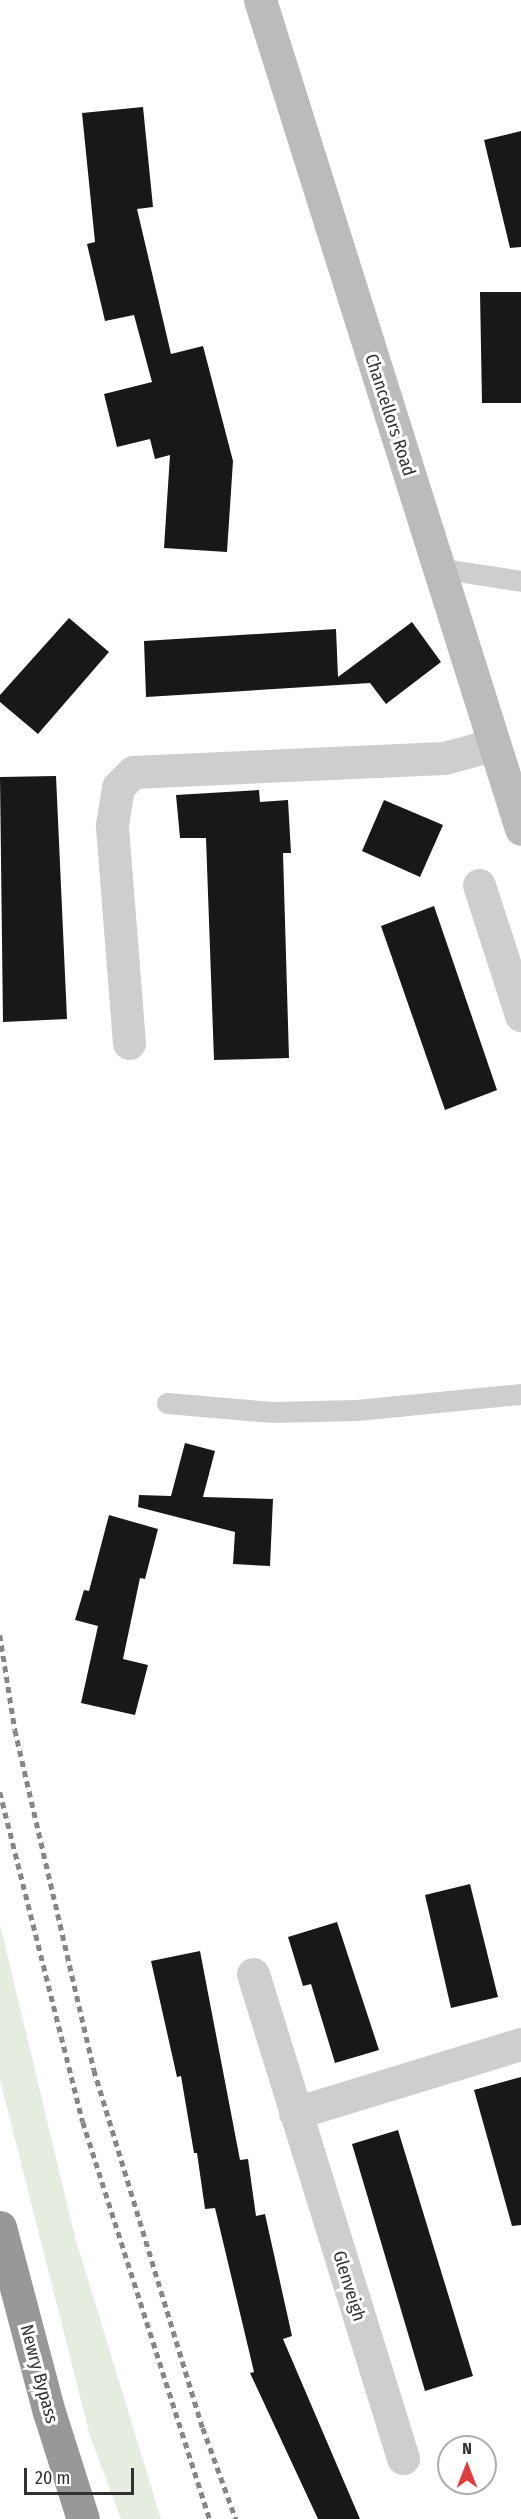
<!DOCTYPE html>
<style>
body{margin:0}
#map{position:relative;width:521px;height:2519px;overflow:hidden;background:#fff;font-family:"Fira Sans Condensed",sans-serif}
div>[style]{position:absolute}
[style*='--x']{left:calc(var(--x)*1px);top:calc(var(--y)*1px);width:calc(var(--w)*1px);rotate:calc(var(--a)*1deg)}
.green>*{inset:0;background:#e6ede0}
.building>*{inset:0;background:#181818}
.lane>*{height:21px;margin:-10.5px;padding:0 10.5px;transform-origin:10.5px;border-radius:10.5px;background:#cecece}
.street>*{height:33px;margin:-16.5px;padding:0 16.5px;transform-origin:16.5px;border-radius:16.5px;background:#cecece}
.secondary>*{height:33px;margin:-16.5px;padding:0 16.5px;transform-origin:16.5px;border-radius:16.5px;background:#bbb}
.highway>*{height:33px;margin:-16.5px;padding:0 16.5px;transform-origin:16.5px;border-radius:16.5px;background:#989898}
.rail>*{height:4.5px;margin-top:-2.25px;transform-origin:0;background:repeating-linear-gradient(90deg,#868686 0 6px,transparent 0 10.5px)}
span{translate:-50% -50%;white-space:nowrap;text-align:center;line-height:1.15;-webkit-text-stroke:6px #fff;paint-order:stroke}
.street-label{font-size:18px;color:#313131}
.north{position:absolute;left:437px;top:2435px;width:60px;height:60px;box-sizing:border-box;background:#fff;border:2px solid #adadad;border-radius:50%;rotate:0deg;font-size:16px;font-weight:700;line-height:24px;text-align:center;color:#313131}
.north::after{content:'';display:block;margin:auto;width:21px;height:27px;background:#df3c3d;clip-path:polygon(50% 0,100% 100%,50% 72%,0 100%)}
.scale{position:absolute;left:24px;top:2468px;width:110px;height:27px;box-sizing:border-box;border:3px solid #313131;border-top:0;padding-left:8px;font-size:18px;line-height:21px;white-space:nowrap;color:#313131;-webkit-text-stroke:4px #fff;paint-order:stroke}
</style>
<div id="map">
<div class="green">
<i style="clip-path:polygon(0 1924px,75px 2237px,161px 2519px,121px 2519px,90px 2436px,0 2080px)"></i>
</div>
<div class="building">
<i style="clip-path:polygon(143px 107px,153px 207px,137px 209px,171px 354px,203px 346px,233px 461px,227px 552px,164px 548px,170px 455px,155px 459px,150px 439px,117px 447px,104px 394px,152px 382px,134px 315px,105px 321px,87px 244px,95px 242px,82px 113px)"></i>
<i style="clip-path:polygon(521px 131px,521px 247px,510px 248px,484px 140px)"></i>
<i style="clip-path:polygon(480px 292px,521px 292px,521px 403px,482px 403px)"></i>
<i style="clip-path:polygon(69px 618px,109px 652px,38px 734px,0 702px,0 695px)"></i>
<i style="clip-path:polygon(412px 622px,441px 662px,386px 704px,370px 683px,146px 697px,144px 641px,336px 629px,338px 677px)"></i>
<i style="clip-path:polygon(56px 776px,67px 1019px,3px 1022px,0 777px)"></i>
<i style="clip-path:polygon(259px 790px,260px 802px,288px 800px,291px 853px,283px 853px,289px 1058px,214px 1060px,206px 838px,180px 838px,176px 795px)"></i>
<i style="clip-path:polygon(384px 800px,443px 825px,420px 877px,362px 851px)"></i>
<i style="clip-path:polygon(434px 906px,497px 1090px,445px 1110px,381px 926px)"></i>
<i style="clip-path:polygon(185px 1443px,215px 1451px,203px 1497px,273px 1499px,270px 1566px,233px 1564px,235px 1532px,138px 1507px,139px 1495px,171px 1496px)"></i>
<i style="clip-path:polygon(109px 1515px,158px 1529px,145px 1579px,140px 1578px,123px 1659px,148px 1665px,135px 1715px,81px 1703px,98px 1626px,75px 1620px,84px 1590px,89px 1591px)"></i>
<i style="clip-path:polygon(470px 1884px,498px 1997px,451px 2008px,425px 1895px)"></i>
<i style="clip-path:polygon(337px 1922px,379px 2050px,335px 2063px,311px 1984px,303px 1986px,288px 1937px)"></i>
<i style="clip-path:polygon(200px 1951px,240px 2160px,248px 2159px,256px 2216px,265px 2214px,292px 2336px,283px 2339px,360px 2519px,318px 2519px,250px 2373px,254px 2372px,215px 2208px,205px 2209px,197px 2153px,194px 2153px,181px 2076px,177px 2077px,151px 1961px)"></i>
<i style="clip-path:polygon(521px 2077px,521px 2225px,512px 2226px,474px 2090px)"></i>
<i style="clip-path:polygon(398px 2130px,473px 2376px,425px 2391px,352px 2144px)"></i>
</div>
<div class="lane">
<i style="--x:438;--y:568;--w:84;--a:8.9"></i>
<i style="--x:167;--y:1403;--w:106;--a:4.9"></i>
<i style="--x:273;--y:1412;--w:84;--a:-1.4"></i>
<i style="--x:357;--y:1410;--w:165;--a:-5.6"></i>
</div>
<div class="street">
<i style="--x:479;--y:885;--w:137;--a:72.1"></i>
<i style="--x:129;--y:1043;--w:219;--a:-94.5"></i>
<i style="--x:112;--y:825;--w:38;--a:-81"></i>
<i style="--x:118;--y:787;--w:21;--a:-45"></i>
<i style="--x:133;--y:772;--w:311;--a:-2.6"></i>
<i style="--x:444;--y:758;--w:51;--a:-14.9"></i>
<i style="--x:253;--y:1974;--w:507;--a:72.78"></i>
<i style="--x:295;--y:2113;--w:236;--a:-17"></i>
</div>
<div class="secondary">
<i style="--x:260;--y:0;--w:869;--a:72.52"></i>
</div>
<div class="highway">
<i style="--x:0;--y:2227;--w:191;--a:75.2"></i>
<i style="--x:49;--y:2412;--w:112;--a:72.4"></i>
</div>
<div class="rail">
<i style="--x:0;--y:1635;--w:96;--a:81"></i>
<i style="--x:15;--y:1730;--w:349;--a:76.9"></i>
<i style="--x:94;--y:2070;--w:374;--a:73.1"></i>
<i style="--x:203;--y:2428;--w:97;--a:70.1"></i>
<i style="--x:0;--y:1792;--w:340;--a:75.9"></i>
<i style="--x:83;--y:2122;--w:417;--a:72.3"></i>
</div>
<div class="street-label">
<span style="left:390px;top:415px;rotate:72deg">Chancellors Road</span>
<span style="left:349px;top:2286px;rotate:73deg">Glenveigh</span>
<span style="left:39px;top:2374px;rotate:75deg">Newry Bypass</span>
</div>
<div class="north">N</div>
<div class="scale">20 m</div>
</div>
